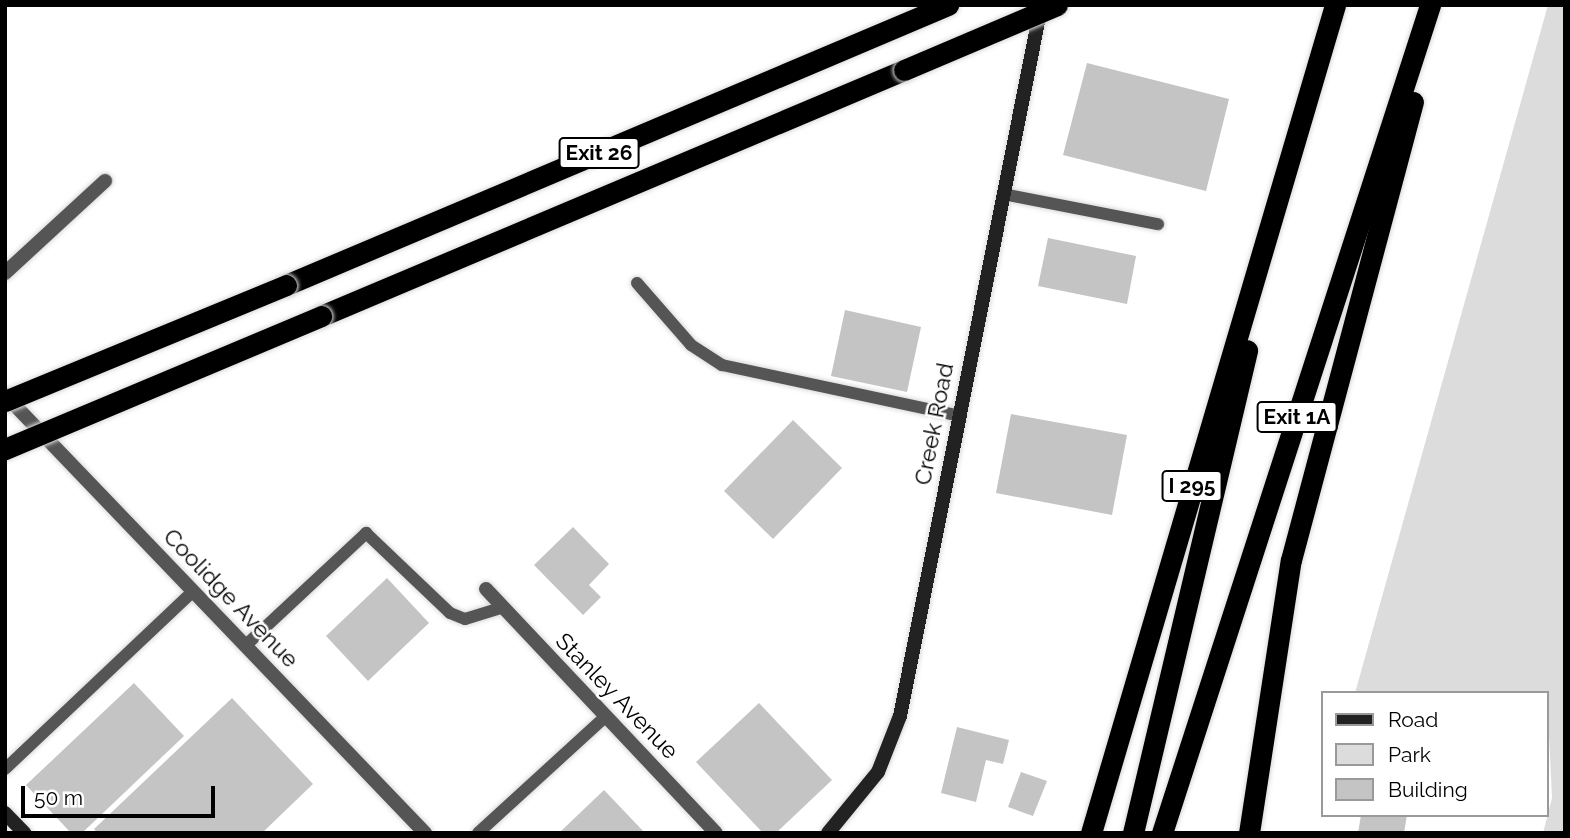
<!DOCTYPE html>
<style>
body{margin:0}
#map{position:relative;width:1570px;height:838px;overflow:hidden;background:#fff;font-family:Raleway,sans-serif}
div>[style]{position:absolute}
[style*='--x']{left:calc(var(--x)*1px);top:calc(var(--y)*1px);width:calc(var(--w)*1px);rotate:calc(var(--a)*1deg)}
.green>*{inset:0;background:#dcdcdc}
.building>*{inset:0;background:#c4c4c4}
.roads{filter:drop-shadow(0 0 2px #dbdbdb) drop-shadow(0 0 2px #dbdbdb)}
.lane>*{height:12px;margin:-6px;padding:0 6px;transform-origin:6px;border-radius:6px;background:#555}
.street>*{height:14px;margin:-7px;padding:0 7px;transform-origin:7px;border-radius:7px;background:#555}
.secondary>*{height:14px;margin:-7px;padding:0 7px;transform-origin:7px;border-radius:7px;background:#222}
.highway>*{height:21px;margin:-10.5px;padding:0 10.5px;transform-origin:10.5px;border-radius:10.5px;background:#000}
.bridges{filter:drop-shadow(0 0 2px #dbdbdb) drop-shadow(0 0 2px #dbdbdb)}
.highway-bridge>*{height:21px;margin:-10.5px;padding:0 10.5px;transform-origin:10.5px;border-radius:10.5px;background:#000}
span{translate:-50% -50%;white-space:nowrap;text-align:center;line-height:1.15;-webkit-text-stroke:5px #fff;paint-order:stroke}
.shield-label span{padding:2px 5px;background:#fff;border:2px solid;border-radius:5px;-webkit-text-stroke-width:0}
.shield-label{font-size:21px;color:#000;font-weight:700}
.street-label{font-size:23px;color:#000}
.frame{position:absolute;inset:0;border:7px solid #000;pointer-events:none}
.legend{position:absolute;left:1321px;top:691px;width:228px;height:126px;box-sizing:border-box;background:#fff;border:2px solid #999;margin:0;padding:9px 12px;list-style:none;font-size:21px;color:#000}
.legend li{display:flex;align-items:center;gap:14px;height:35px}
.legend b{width:35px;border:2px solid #999}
.scale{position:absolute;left:21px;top:786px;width:194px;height:32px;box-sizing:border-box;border:4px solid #000;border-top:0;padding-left:9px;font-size:21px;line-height:24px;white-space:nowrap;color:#000;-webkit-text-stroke:5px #fff;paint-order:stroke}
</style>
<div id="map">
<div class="green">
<i style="clip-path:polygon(1548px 5px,1565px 5px,1565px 833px,1543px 833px,1552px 798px,1547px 693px,1355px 693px)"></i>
</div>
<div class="building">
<i style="clip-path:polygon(1087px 63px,1229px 99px,1206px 191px,1063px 155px)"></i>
<i style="clip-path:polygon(1048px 238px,1136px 256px,1127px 304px,1038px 286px)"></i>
<i style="clip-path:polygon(845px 310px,921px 327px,907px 392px,831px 376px)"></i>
<i style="clip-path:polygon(1011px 414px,1127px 435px,1112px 515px,996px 493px)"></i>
<i style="clip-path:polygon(793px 420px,842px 468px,773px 539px,724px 491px)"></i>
<i style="clip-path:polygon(573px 527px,609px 564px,589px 585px,601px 597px,583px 615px,534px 565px)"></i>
<i style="clip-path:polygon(387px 578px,429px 623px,368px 681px,326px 636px)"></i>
<i style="clip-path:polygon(134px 683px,184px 736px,82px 833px,71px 833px,26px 785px)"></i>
<i style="clip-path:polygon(232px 698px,313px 784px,262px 833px,97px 833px,94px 829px)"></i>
<i style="clip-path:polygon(759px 703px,832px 780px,776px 833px,763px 833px,696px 762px)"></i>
<i style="clip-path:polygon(957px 727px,1009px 740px,1003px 764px,986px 760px,976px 802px,941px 793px)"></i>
<i style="clip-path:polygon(1021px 772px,1047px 781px,1033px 816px,1008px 807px)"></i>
<i style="clip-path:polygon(604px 790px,645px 833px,559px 833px)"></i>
<i style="clip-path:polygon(1361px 815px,1407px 815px,1404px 833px,1358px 833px)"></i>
</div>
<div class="roads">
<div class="lane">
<i style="--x:1003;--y:194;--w:158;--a:11"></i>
<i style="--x:637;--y:283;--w:82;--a:48.9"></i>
<i style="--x:691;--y:345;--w:37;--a:33"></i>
<i style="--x:722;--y:365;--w:242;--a:12.1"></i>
<i style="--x:245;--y:646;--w:166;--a:-43"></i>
<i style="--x:366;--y:533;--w:116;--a:43.6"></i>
<i style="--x:450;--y:613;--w:16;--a:22"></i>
<i style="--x:465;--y:619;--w:39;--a:-17"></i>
<i style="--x:5;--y:769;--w:259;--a:-43.4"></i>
<i style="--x:478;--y:833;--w:172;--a:-42.4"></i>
</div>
<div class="street">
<i style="--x:5;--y:273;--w:136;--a:-42.6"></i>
<i style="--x:5;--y:395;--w:607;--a:46.2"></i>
<i style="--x:486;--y:589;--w:335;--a:46.7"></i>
</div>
<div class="secondary">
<i style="--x:5;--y:813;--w:28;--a:46"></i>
<i style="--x:828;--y:833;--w:79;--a:-50.7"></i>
<i style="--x:878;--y:772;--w:60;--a:-68.6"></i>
<i style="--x:900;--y:716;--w:723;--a:-78.75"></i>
</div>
<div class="highway">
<i style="--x:286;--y:285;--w:719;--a:-22.93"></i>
<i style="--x:321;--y:316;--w:633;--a:-22.88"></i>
<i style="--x:1091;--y:833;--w:863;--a:-73.58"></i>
<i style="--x:1133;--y:833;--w:496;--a:-76.7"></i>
<i style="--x:1162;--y:833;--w:870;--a:-72.06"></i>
<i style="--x:1249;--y:833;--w:276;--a:-81.3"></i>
<i style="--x:1291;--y:560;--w:474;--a:-75.1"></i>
</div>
</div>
<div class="bridges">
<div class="highway-bridge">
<i style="--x:904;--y:70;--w:166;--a:-23"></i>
<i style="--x:5;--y:401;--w:304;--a:-22.4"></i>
<i style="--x:5;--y:449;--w:343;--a:-22.8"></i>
</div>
</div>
<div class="shield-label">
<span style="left:599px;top:153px">Exit 26</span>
<span style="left:1297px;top:417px">Exit 1A</span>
<span style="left:1192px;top:486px">I 295</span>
</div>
<div class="street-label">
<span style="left:934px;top:424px;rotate:-79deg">Creek Road</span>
<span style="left:231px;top:598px;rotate:46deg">Coolidge Avenue</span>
<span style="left:617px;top:696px;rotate:46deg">Stanley Avenue</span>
</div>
<div class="frame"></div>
<ul class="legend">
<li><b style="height:9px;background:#222"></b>Road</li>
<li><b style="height:19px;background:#dcdcdc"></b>Park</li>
<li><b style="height:19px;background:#c4c4c4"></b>Building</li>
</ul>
<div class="scale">50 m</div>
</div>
